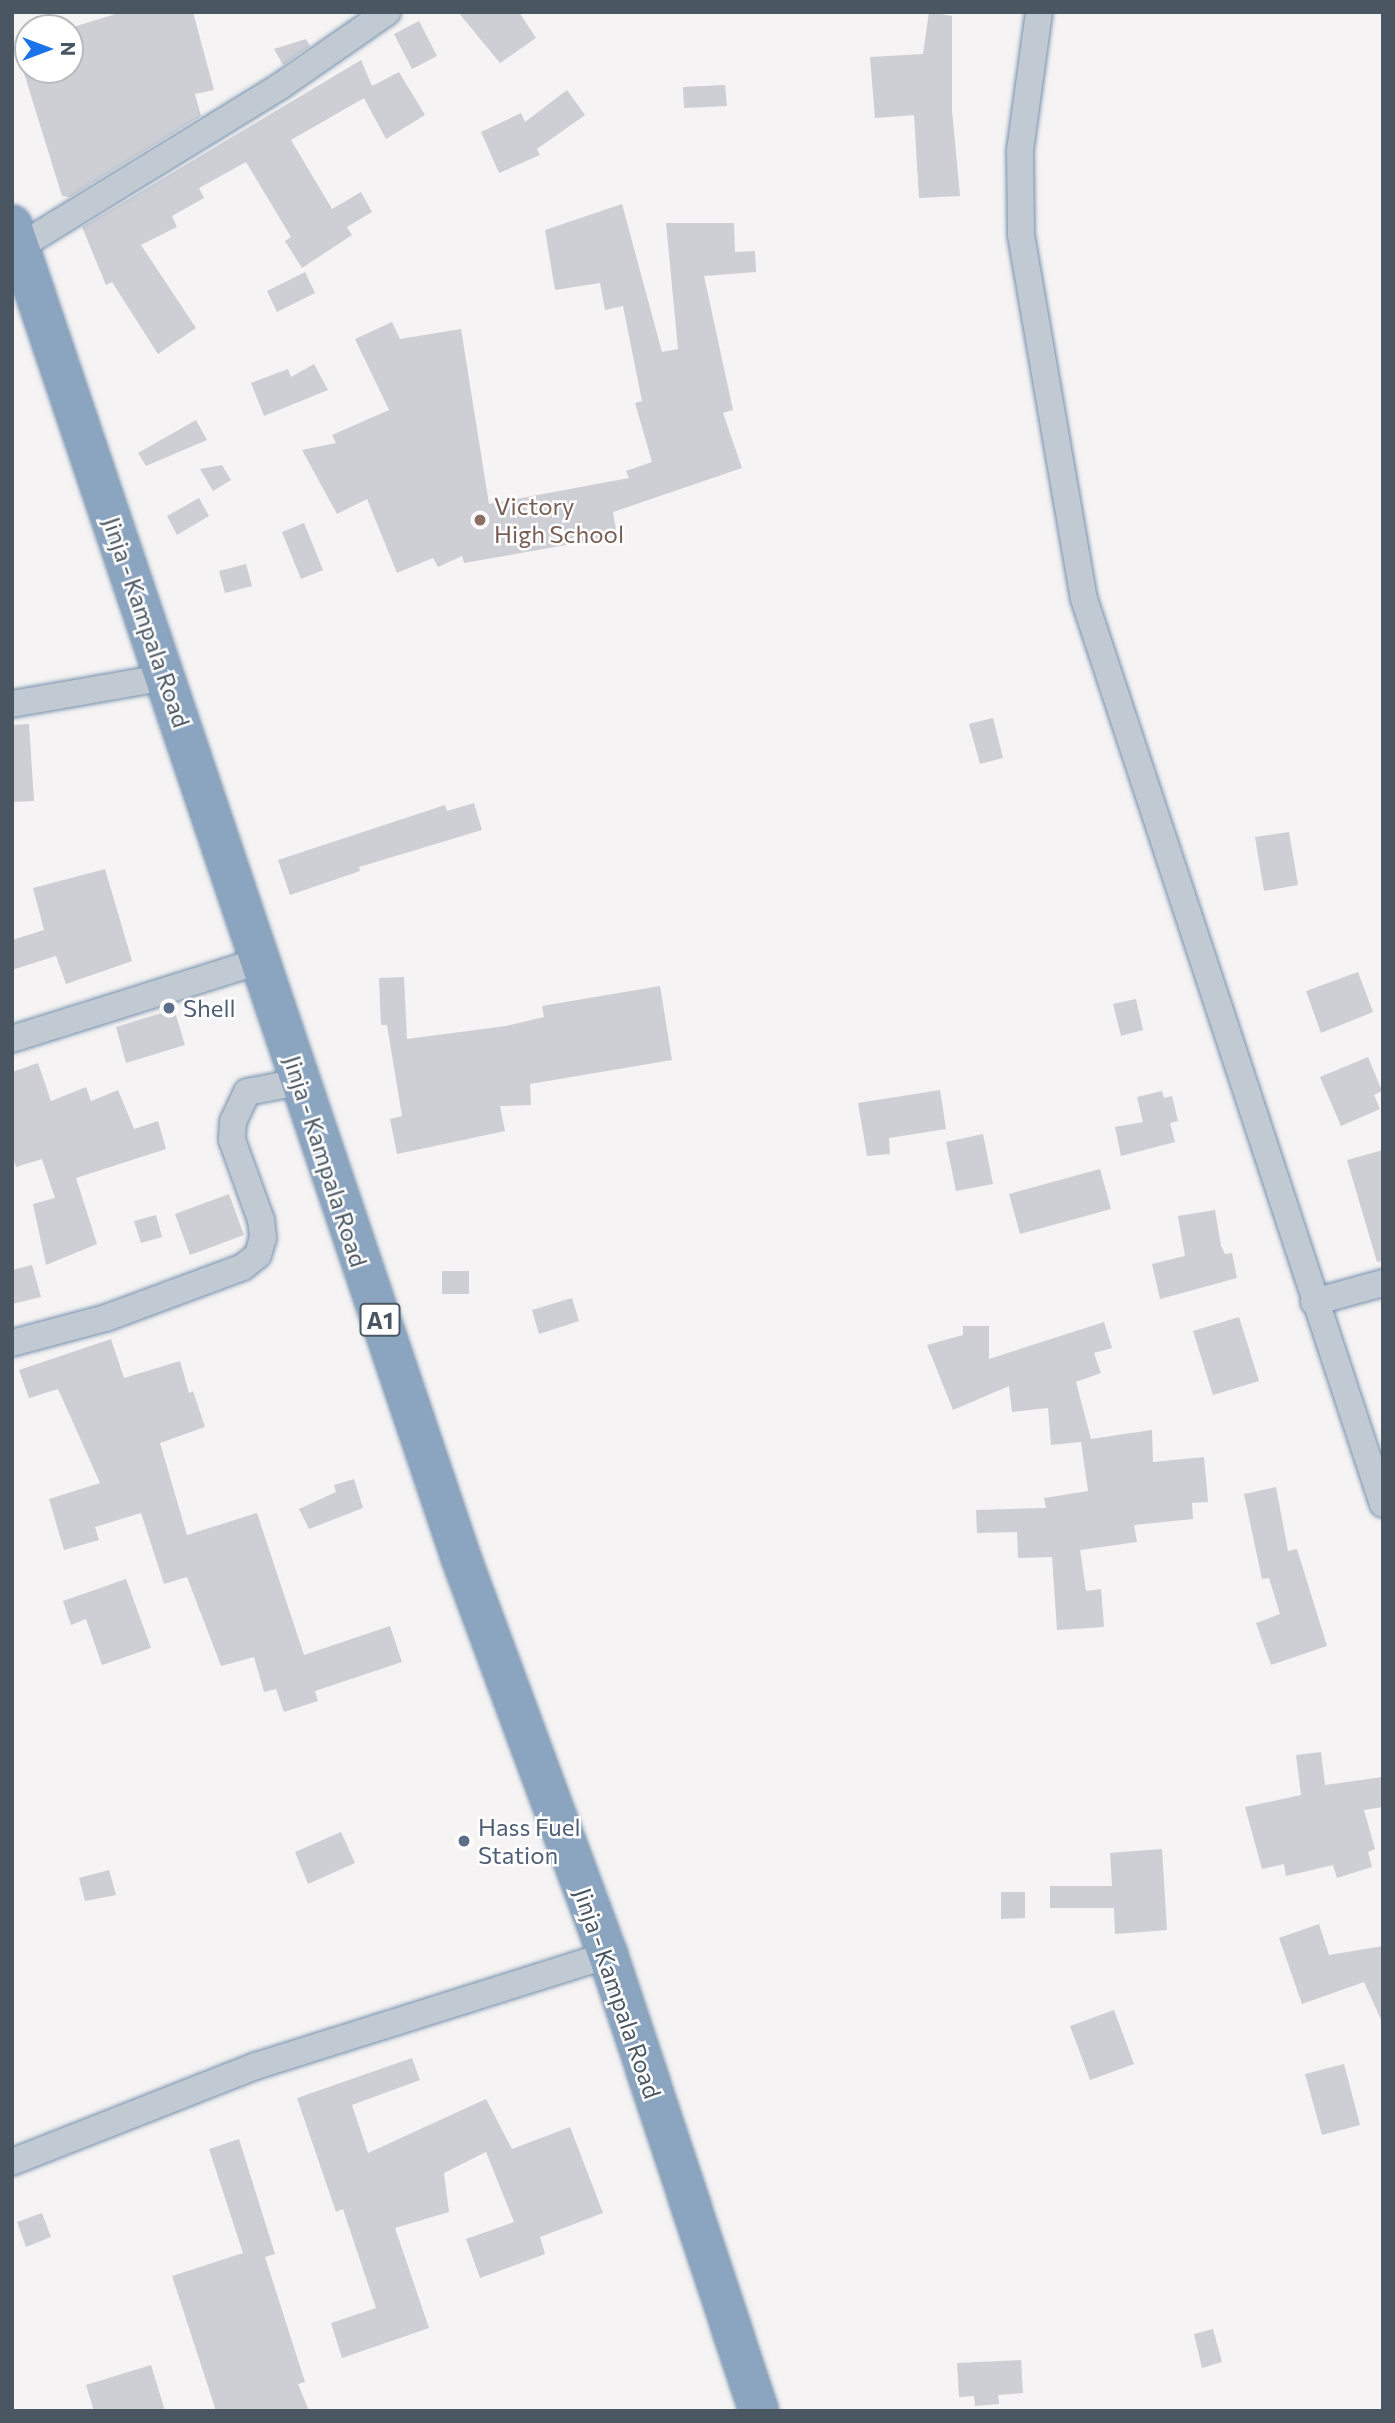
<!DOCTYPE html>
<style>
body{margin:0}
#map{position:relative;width:1395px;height:2423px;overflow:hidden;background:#f5f3f3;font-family:Commissioner,sans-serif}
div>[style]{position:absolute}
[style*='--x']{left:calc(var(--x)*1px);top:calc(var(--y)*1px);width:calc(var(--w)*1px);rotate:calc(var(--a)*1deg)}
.building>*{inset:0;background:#cdcfd5}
.roads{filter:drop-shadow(0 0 2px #7690ad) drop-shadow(0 0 2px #7690ad)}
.minor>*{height:26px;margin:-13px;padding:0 13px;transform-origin:13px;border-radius:13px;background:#c1cad2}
.highway>*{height:38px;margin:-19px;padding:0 19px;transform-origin:19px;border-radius:19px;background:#8ba5c1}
.dots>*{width:19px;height:19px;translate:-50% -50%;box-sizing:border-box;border:4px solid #fff;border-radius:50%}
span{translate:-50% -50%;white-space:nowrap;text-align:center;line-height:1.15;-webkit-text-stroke:5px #fff;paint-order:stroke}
.shield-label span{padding:2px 5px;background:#fff;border:2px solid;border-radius:5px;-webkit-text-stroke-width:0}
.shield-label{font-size:23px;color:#4a5661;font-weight:700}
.education-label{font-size:24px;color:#785e54}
.left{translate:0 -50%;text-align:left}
.street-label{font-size:24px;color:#4a5661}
.service-label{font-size:24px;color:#4e5e75}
.frame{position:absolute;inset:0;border:14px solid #4a5661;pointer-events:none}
.north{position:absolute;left:14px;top:14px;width:70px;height:70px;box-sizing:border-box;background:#fff;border:2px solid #b7bbc0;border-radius:50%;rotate:90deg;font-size:19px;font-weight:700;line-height:28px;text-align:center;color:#4a5661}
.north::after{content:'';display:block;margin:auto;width:24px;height:32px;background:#1a73e8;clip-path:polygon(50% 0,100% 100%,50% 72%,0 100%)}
</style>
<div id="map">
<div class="building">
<i style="clip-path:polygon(122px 12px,193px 12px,214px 90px,195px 94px,201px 116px,70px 197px,62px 196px,23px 70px,70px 70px,70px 28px)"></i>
<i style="clip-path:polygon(458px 12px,519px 12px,536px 38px,500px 63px)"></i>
<i style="clip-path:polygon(929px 12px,952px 16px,952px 110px,960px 196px,919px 198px,914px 115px,875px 118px,870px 57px,923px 54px)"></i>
<i style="clip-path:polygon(419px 21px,437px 56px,412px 69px,394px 34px)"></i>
<i style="clip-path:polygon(306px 39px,310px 46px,283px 65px,274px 49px)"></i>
<i style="clip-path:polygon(361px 60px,372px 86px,399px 72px,425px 115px,386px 139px,364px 98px,291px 140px,332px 209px,361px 192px,372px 212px,347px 227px,352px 235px,302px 268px,285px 241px,291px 237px,246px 162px,199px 188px,204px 198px,172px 216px,177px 227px,141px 245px,196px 328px,158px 354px,112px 282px,106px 285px,82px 227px)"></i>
<i style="clip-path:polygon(725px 85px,727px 106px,684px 108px,683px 87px)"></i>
<i style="clip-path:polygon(567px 90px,585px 115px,537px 149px,540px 155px,499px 173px,481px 132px,521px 113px,525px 122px)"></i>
<i style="clip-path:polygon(622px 204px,662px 352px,678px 349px,666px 223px,734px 223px,735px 252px,755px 251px,756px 272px,704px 276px,733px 410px,723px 413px,742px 468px,613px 512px,617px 536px,464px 563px,462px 556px,438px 567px,433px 558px,397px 573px,367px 499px,337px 514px,302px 450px,336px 443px,332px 435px,389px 410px,355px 339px,392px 322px,400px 339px,461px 329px,489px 504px,629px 478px,626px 471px,652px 462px,635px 403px,642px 401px,623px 306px,605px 310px,600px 283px,555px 290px,545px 230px)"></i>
<i style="clip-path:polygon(305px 272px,315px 293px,277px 312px,267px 291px)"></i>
<i style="clip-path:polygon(314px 364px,328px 390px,264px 416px,251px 383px,288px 369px,291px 377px)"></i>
<i style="clip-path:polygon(196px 420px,207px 440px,146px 466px,138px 453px)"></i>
<i style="clip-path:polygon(222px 465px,231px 480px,213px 491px,200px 469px)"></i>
<i style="clip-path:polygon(199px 498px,209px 516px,177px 535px,167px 516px)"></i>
<i style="clip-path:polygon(304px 523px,323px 570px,301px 579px,282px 532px)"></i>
<i style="clip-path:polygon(246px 564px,252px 586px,225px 593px,219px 571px)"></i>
<i style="clip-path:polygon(993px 718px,1003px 758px,980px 764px,969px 724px)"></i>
<i style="clip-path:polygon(29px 724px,34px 801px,12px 802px,12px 725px)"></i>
<i style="clip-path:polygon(474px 803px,482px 830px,359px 867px,360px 871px,290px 895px,278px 860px,445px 805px,447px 811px)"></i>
<i style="clip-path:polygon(1289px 832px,1298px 885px,1264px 891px,1255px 837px)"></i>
<i style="clip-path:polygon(105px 869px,132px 961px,66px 984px,56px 956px,12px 970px,12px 940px,44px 930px,33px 888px)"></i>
<i style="clip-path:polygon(1358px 972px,1373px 1012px,1321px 1033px,1306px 991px)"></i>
<i style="clip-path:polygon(404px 977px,407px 1039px,506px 1026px,544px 1017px,542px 1006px,660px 986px,672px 1060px,530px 1084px,531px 1105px,500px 1106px,505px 1131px,397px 1154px,390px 1119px,402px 1116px,387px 1025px,381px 1025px,379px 978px)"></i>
<i style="clip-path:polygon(1136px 999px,1143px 1030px,1121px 1036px,1113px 1004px)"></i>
<i style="clip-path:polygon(174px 1009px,185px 1045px,126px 1063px,116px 1027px)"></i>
<i style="clip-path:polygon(1368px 1057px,1382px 1091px,1374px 1095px,1380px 1109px,1341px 1126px,1320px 1077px)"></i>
<i style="clip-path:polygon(38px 1063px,51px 1101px,86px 1087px,91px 1101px,118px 1090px,134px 1129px,158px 1121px,166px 1149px,76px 1178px,97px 1244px,46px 1265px,33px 1204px,55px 1198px,42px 1159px,16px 1167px,12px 1155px,12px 1072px)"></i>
<i style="clip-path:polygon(940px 1090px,946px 1129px,889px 1138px,890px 1154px,867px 1156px,858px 1103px)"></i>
<i style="clip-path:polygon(1162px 1091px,1164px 1098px,1172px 1096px,1178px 1121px,1170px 1123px,1175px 1142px,1121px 1156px,1115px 1127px,1143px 1122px,1137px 1097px)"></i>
<i style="clip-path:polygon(983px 1134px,993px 1184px,956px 1191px,946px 1142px)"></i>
<i style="clip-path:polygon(1383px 1150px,1383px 1261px,1377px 1262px,1347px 1160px)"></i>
<i style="clip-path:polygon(1100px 1169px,1111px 1209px,1020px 1234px,1009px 1194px)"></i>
<i style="clip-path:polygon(229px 1194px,244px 1235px,190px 1255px,175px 1214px)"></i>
<i style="clip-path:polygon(1215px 1210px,1221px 1246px,1225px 1254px,1232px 1253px,1237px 1278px,1160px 1299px,1152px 1264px,1185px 1256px,1178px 1216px)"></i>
<i style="clip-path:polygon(156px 1215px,162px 1237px,141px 1243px,134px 1221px)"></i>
<i style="clip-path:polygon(32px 1265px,41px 1297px,12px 1304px,12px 1270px)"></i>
<i style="clip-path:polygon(442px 1271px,469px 1271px,469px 1294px,442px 1294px)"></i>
<i style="clip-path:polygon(572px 1298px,579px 1321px,539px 1334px,532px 1310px)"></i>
<i style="clip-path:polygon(1239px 1317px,1259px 1381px,1213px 1395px,1193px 1331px)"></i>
<i style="clip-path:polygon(1104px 1322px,1112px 1348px,1094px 1353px,1101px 1373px,1076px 1382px,1091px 1439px,1152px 1430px,1153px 1462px,1204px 1457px,1208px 1502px,1192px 1503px,1193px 1519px,1134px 1525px,1137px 1542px,1080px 1550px,1086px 1591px,1101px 1589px,1104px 1627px,1057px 1630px,1052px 1557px,1018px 1558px,1017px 1532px,977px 1533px,976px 1510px,1046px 1508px,1044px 1498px,1088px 1491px,1081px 1442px,1051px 1445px,1048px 1408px,1012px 1412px,1009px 1386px,953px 1410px,927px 1345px,963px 1335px,963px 1326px,989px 1326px,989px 1359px)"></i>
<i style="clip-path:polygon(111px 1339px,124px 1378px,180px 1361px,189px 1393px,193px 1391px,205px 1427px,160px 1443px,187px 1535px,257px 1513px,304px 1655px,390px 1626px,402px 1662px,315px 1691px,318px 1701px,284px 1712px,276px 1689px,264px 1692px,254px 1657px,221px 1666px,187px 1577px,164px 1584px,141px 1513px,95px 1527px,99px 1540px,64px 1550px,49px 1499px,100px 1483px,58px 1389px,29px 1398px,19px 1370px)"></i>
<i style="clip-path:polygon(354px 1479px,363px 1508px,309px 1529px,299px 1509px,336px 1492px,334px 1485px)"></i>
<i style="clip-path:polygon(1276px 1487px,1288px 1551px,1297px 1549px,1327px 1646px,1271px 1665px,1256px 1623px,1280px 1614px,1269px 1578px,1262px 1579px,1244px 1494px)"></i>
<i style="clip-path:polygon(126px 1579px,151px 1648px,102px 1665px,86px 1619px,71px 1625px,63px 1601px)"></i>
<i style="clip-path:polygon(1321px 1752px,1325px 1785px,1383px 1777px,1383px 1807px,1364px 1810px,1375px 1849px,1368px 1852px,1372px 1867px,1337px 1878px,1333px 1865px,1286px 1876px,1284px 1864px,1262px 1869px,1245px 1807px,1301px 1795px,1296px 1755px)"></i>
<i style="clip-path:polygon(341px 1832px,355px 1863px,308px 1884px,295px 1852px)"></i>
<i style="clip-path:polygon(1162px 1849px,1167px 1930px,1115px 1934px,1114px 1908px,1050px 1908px,1050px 1886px,1112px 1886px,1110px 1853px)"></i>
<i style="clip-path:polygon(109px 1870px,116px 1895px,85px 1901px,79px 1878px)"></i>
<i style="clip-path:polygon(1001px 1892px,1025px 1892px,1025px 1918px,1001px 1919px)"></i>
<i style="clip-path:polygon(1319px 1924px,1329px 1955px,1383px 1946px,1383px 2024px,1364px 1982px,1302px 2004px,1279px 1938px)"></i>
<i style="clip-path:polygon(1114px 2010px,1134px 2064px,1090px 2080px,1070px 2026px)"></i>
<i style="clip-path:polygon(412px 2058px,420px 2080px,352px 2105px,368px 2153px,486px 2099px,512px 2149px,570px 2127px,603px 2213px,540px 2237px,545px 2254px,480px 2278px,466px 2239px,514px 2222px,486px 2152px,444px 2173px,449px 2212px,395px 2228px,429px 2328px,342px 2358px,331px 2323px,376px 2308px,343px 2209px,336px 2212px,297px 2098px)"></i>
<i style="clip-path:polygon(1344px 2064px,1360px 2125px,1322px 2135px,1305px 2074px)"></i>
<i style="clip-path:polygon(239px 2139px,275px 2254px,265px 2257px,305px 2382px,298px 2384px,309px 2411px,216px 2411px,172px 2276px,243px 2253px,209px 2149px)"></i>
<i style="clip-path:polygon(42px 2213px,51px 2237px,26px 2247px,17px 2222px)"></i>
<i style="clip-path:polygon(1213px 2329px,1222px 2362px,1202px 2368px,1194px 2334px)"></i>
<i style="clip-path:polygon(1021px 2360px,1023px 2393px,998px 2395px,999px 2404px,975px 2406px,974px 2396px,959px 2397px,957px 2363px)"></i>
<i style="clip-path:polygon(151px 2365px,165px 2411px,94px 2411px,86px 2385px)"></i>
</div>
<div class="roads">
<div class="minor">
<i style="--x:1039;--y:12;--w:139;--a:97.8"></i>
<i style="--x:1020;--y:150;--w:85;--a:89.3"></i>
<i style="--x:1021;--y:235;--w:369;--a:80.2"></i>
<i style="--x:1084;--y:599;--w:953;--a:71.72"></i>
<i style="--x:19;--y:247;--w:309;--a:-31.6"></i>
<i style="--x:282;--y:85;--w:128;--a:-34.8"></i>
<i style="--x:12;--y:704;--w:156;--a:-9.9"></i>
<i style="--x:12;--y:1039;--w:262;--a:-17.5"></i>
<i style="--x:1314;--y:1302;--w:72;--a:-15.4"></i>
<i style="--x:12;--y:1343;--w:97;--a:-14.9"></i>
<i style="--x:106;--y:1318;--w:146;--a:-20.4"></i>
<i style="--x:243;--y:1267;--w:19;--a:-39"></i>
<i style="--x:258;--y:1255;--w:18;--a:-74"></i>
<i style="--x:263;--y:1238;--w:18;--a:-96"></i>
<i style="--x:261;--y:1220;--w:85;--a:-109.9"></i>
<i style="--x:232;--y:1140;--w:18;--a:-87"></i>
<i style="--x:233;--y:1122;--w:33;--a:-65"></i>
<i style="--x:247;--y:1092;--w:53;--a:-10.9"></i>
<i style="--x:12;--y:2162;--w:262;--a:-21.5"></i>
<i style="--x:256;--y:2066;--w:369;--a:-17.5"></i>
</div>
<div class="highway">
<i style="--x:12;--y:225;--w:1407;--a:71.38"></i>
<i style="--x:461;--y:1558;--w:423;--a:69.7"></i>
<i style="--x:608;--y:1955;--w:480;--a:71.7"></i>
</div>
</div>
<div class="dots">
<i style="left:480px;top:520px;background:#8d6e63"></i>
<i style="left:169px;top:1008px;background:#5c6f8a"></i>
<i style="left:464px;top:1841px;background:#5c6f8a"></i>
</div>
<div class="shield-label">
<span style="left:380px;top:1320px">A1</span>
</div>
<div class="education-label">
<span class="left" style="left:494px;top:520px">Victory<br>High School</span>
</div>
<div class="street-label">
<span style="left:147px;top:622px;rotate:71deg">Jinja - Kampala Road</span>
<span style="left:326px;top:1161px;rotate:72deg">Jinja - Kampala Road</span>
<span style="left:618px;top:1993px;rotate:71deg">Jinja - Kampala Road</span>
</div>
<div class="service-label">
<span class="left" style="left:183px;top:1008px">Shell</span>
<span class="left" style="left:478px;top:1841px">Hass Fuel<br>Station</span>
</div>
<div class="frame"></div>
<div class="north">N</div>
</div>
